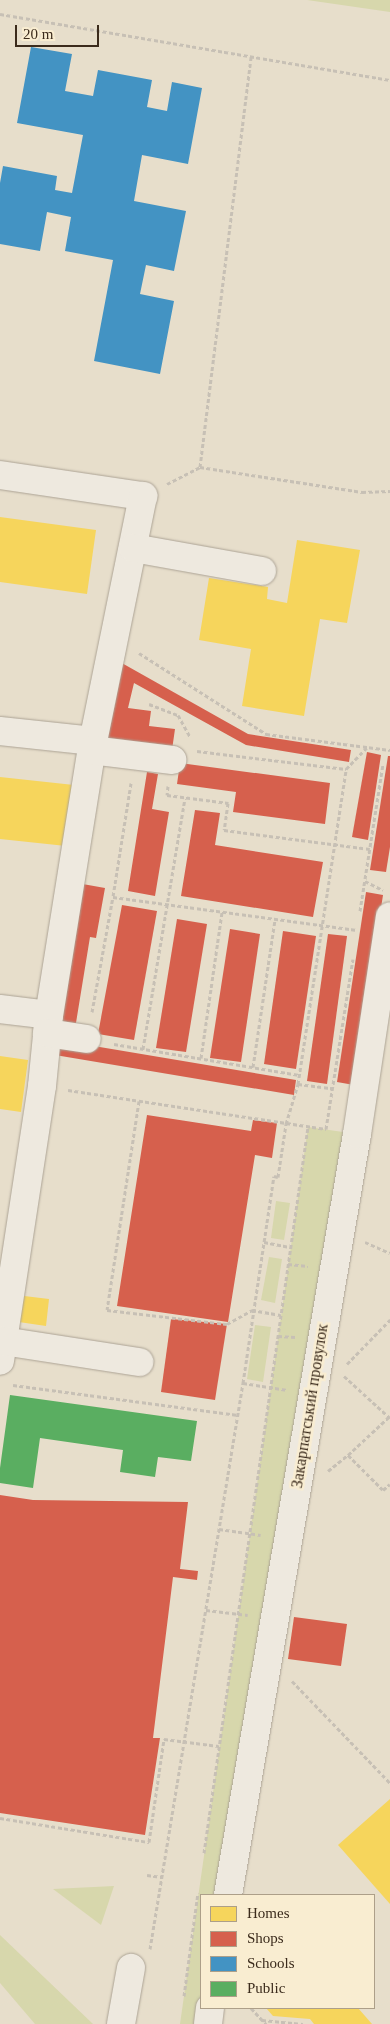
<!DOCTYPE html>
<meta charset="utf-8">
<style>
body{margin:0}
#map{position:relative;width:390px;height:2024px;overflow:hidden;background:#e7decb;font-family:Georgia,serif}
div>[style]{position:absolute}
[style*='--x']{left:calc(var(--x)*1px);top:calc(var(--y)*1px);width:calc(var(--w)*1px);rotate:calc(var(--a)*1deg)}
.green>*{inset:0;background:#d7d7ac}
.homes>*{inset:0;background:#f6d55c}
.shops>*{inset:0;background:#d6604d}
.schools>*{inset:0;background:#4393c3}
.public>*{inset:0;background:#5aae61}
.path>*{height:3px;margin-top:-1.5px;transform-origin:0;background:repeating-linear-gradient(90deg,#c7c0b5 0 4px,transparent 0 6.5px)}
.roads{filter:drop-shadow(0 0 1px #aca395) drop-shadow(0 0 1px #aca395)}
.minor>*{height:28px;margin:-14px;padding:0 14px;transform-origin:14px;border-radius:14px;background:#eee9df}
span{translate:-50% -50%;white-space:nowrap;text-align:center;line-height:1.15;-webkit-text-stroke:5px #f9edd1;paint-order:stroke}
.street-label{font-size:16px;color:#3b2b1c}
.legend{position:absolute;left:200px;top:1894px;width:175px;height:115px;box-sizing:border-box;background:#f9edd1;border:1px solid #ad9f89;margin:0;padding:6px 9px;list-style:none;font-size:15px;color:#3b2b1c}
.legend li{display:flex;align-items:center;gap:10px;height:25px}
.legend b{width:25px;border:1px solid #ad9f89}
.scale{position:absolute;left:15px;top:25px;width:84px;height:22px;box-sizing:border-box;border:2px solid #3b2b1c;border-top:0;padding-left:6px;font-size:15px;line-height:18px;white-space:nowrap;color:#3b2b1c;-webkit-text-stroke:4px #f9edd1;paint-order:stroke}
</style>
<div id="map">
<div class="green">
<i style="clip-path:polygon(307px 0,390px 0,390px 12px)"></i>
<i style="clip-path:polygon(308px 1127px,357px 1134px,228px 1895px,201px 1895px,201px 2008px,208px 2024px,180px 2024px)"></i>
<i style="clip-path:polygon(276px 1201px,290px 1203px,284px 1240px,271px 1238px)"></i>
<i style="clip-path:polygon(269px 1257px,282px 1259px,275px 1303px,261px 1300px)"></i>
<i style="clip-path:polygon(255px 1325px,271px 1327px,263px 1382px,247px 1379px)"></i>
<i style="clip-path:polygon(114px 1886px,101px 1925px,53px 1889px)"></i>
<i style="clip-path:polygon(0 1935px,93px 2024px,35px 2024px,0 1983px)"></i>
</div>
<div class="homes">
<i style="clip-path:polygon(0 517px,96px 530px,87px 594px,0 582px)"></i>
<i style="clip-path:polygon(297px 540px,360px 550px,347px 623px,320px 619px,304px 716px,242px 706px,251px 649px,199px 640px,209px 578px,268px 587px,267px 599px,287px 603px)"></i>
<i style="clip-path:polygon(0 777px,74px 785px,66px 846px,0 839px)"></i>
<i style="clip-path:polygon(0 1056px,28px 1060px,21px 1112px,0 1109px)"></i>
<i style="clip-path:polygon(16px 1295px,49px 1299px,46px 1326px,12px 1321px)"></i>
<i style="clip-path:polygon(390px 1799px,390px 1904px,338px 1845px)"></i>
<i style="clip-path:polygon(266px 2008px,358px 2008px,372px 2024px,314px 2024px,310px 2019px,273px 2016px)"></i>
</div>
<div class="shops">
<i style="clip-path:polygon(120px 662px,248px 734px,351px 750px,349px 762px,246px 745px,134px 683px,128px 708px,151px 711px,149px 726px,175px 729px,172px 750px,106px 742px)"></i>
<i style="clip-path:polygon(367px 752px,381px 755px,368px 840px,352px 837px)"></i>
<i style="clip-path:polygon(388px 756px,390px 756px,390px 847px,386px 872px,370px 870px)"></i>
<i style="clip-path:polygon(180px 763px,330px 783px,325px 824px,233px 812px,236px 792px,177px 784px)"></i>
<i style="clip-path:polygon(147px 772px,158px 774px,152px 809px,169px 812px,155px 896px,128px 891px)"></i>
<i style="clip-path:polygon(195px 810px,220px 813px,215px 845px,323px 862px,313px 917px,181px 896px)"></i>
<i style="clip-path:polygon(77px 883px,105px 888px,96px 938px,90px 937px,75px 1029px,60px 1026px)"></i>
<i style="clip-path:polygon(366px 892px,383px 895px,354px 1085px,337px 1082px)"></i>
<i style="clip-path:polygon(122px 905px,157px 911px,134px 1040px,98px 1034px)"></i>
<i style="clip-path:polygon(177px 919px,207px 924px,186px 1052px,156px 1048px)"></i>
<i style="clip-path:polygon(230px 929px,260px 934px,241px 1062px,210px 1058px)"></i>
<i style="clip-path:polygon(283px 931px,316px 936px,296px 1069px,264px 1064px)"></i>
<i style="clip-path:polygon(328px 934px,347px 936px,327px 1084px,307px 1081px)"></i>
<i style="clip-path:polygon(58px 1040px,296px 1080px,294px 1095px,55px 1055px)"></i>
<i style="clip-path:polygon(147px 1115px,251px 1131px,253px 1120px,277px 1123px,272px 1158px,255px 1155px,228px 1322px,117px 1306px)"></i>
<i style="clip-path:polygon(171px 1319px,227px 1324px,215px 1400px,161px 1392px)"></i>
<i style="clip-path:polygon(0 1495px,33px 1500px,188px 1502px,180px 1569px,198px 1571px,197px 1580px,173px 1577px,153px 1738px,160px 1738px,145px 1835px,0 1813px)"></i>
<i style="clip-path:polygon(294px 1617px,347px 1624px,341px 1666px,288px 1659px)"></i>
</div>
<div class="schools">
<i style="clip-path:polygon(31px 47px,72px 54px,65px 91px,93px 96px,98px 70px,152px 80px,147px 107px,167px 111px,172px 82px,202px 88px,188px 164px,142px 155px,134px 201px,186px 211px,174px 271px,146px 265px,140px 294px,174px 301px,160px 374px,94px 361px,113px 260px,65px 251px,71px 217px,47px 212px,40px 251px,0 244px,0 183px,3px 166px,57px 176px,55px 190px,72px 193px,83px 135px,17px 123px)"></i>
</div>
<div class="public">
<i style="clip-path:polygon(10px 1395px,197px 1421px,191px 1461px,158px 1457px,155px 1477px,120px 1472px,123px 1450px,40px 1438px,33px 1488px,0 1483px,0 1468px)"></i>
</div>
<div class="path">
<i style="--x:0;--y:14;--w:396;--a:9.6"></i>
<i style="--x:200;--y:467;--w:415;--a:-82.9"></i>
<i style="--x:167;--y:484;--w:37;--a:-27"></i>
<i style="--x:200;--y:467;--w:164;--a:8.8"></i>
<i style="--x:362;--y:492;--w:28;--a:-2"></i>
<i style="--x:139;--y:653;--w:151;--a:32.5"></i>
<i style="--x:266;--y:734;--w:125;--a:7.4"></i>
<i style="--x:149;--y:704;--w:31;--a:21"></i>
<i style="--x:178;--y:715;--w:25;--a:61"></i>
<i style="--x:197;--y:751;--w:150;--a:6.9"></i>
<i style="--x:131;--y:783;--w:115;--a:99"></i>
<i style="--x:113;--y:897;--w:246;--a:7.7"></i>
<i style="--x:168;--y:786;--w:9;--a:96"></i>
<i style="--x:167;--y:795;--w:62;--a:7.5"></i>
<i style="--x:228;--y:803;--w:27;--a:98"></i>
<i style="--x:224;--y:830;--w:147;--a:7.4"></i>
<i style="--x:365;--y:881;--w:20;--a:27"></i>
<i style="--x:360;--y:911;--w:149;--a:-81.1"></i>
<i style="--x:92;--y:1012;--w:117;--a:-79.7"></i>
<i style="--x:114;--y:1044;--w:188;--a:9.5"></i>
<i style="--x:143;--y:1049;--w:254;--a:-80.5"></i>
<i style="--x:201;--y:1058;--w:148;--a:-81.8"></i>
<i style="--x:253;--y:1067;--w:149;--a:-81.5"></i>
<i style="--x:298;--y:1084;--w:34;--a:7"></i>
<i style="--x:68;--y:1090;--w:261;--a:8.6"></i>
<i style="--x:139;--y:1101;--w:211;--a:98.7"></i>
<i style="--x:107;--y:1310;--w:121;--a:6.7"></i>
<i style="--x:227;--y:1324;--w:29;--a:-29"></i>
<i style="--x:252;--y:1310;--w:29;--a:10"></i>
<i style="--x:326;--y:1129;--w:172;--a:-81"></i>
<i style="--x:264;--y:1242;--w:26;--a:11"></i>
<i style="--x:365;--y:1242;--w:27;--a:24"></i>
<i style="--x:288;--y:1264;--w:20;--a:6"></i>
<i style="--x:278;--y:1336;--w:17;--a:3"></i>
<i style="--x:347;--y:1364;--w:62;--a:-45.7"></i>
<i style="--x:344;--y:1376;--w:62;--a:42.4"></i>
<i style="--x:243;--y:1383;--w:45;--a:9"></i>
<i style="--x:13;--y:1385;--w:227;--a:7.6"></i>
<i style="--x:348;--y:1455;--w:57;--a:-42.9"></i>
<i style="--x:328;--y:1471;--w:26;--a:-39"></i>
<i style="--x:348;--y:1455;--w:49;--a:45"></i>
<i style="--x:383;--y:1490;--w:9;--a:-41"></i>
<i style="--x:219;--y:1529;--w:42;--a:8.1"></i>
<i style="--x:206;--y:1610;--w:42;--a:6.8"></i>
<i style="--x:292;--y:1681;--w:141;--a:46.1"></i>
<i style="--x:0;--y:1818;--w:151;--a:9.2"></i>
<i style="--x:149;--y:1842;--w:104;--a:-81.7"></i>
<i style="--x:164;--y:1739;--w:55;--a:7.3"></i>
<i style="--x:204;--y:1853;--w:733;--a:-81.85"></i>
<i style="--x:147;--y:1875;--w:15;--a:8"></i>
<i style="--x:150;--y:1949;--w:574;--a:-80.67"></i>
<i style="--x:243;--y:1383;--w:209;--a:-81.5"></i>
<i style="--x:274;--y:1176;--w:4;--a:14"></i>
<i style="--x:278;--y:1177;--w:54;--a:-81.4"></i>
<i style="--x:286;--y:1124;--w:42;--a:-73.3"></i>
<i style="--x:298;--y:1084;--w:319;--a:-81.3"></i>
<i style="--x:346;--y:769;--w:30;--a:-46"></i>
<i style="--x:184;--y:1996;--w:104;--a:-82.3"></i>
<i style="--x:251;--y:2008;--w:22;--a:47"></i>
<i style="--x:262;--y:2020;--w:41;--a:5.6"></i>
</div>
<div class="roads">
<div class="minor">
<i style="--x:0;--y:475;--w:145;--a:8.4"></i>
<i style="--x:143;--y:496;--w:250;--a:101.5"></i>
<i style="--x:93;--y:741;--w:278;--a:99.1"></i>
<i style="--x:49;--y:1015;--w:71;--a:95.6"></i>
<i style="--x:42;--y:1086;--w:278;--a:98.7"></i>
<i style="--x:133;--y:548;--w:131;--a:10.1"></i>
<i style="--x:0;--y:731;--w:94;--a:6.1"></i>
<i style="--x:91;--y:750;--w:82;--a:7"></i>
<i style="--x:0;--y:1009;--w:49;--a:7"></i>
<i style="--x:47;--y:1033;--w:40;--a:8.5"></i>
<i style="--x:3;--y:1341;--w:138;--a:8.8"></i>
<i style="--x:228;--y:1895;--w:772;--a:-80.38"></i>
<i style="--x:357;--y:1134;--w:220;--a:-81.4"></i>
<i style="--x:121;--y:2024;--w:57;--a:-79.9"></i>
<i style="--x:208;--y:2024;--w:16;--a:-83"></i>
</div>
</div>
<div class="street-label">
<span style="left:310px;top:1406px;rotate:-81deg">Закарпатський провулок</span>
</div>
<ul class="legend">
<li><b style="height:14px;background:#f6d55c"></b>Homes</li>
<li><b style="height:14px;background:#d6604d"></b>Shops</li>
<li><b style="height:14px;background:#4393c3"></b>Schools</li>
<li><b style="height:14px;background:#5aae61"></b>Public</li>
</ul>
<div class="scale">20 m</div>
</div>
